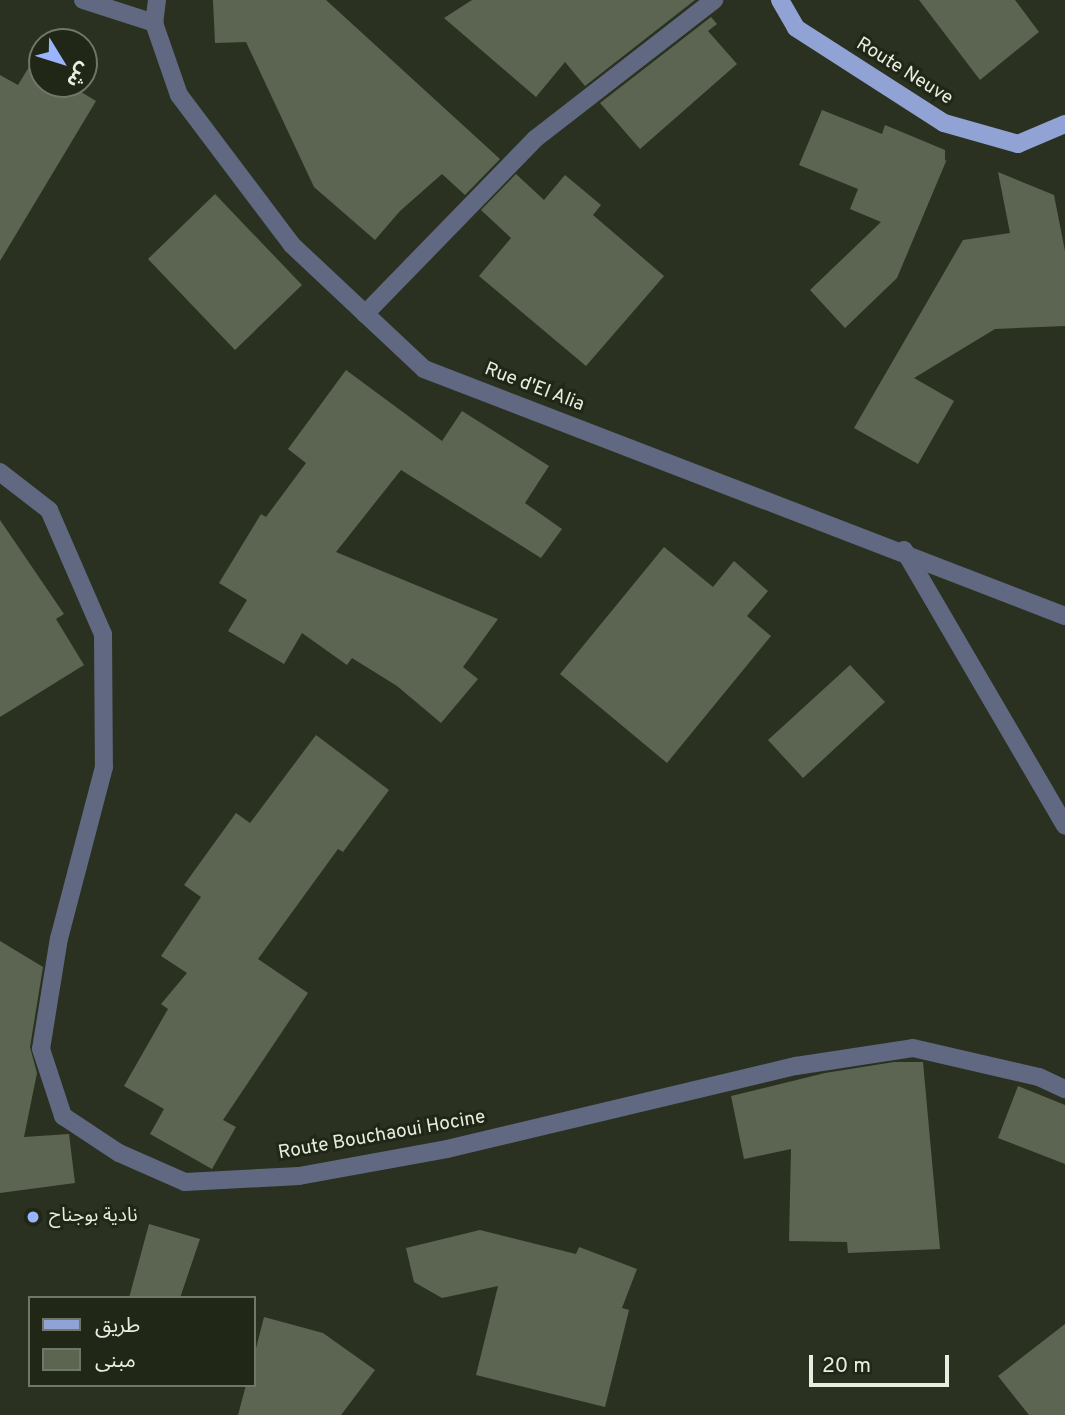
<!DOCTYPE html>
<meta charset="utf-8">
<style>
body{margin:0}
#map{position:relative;width:1065px;height:1415px;overflow:hidden;background:#2a3120;font-family:Overpass,"Noto Sans Arabic",sans-serif}
div>[style]{position:absolute}
[style*='--x']{left:calc(var(--x)*1px);top:calc(var(--y)*1px);width:calc(var(--w)*1px);rotate:calc(var(--a)*1deg)}
.building>*{inset:0;background:#5c6552}
.minor>*{height:18px;margin:-9px;padding:0 9px;transform-origin:9px;border-radius:9px;background:#606981}
.major>*{height:18px;margin:-9px;padding:0 9px;transform-origin:9px;border-radius:9px;background:#90a3d4}
.dots>*{width:19px;height:19px;translate:-50% -50%;box-sizing:border-box;border:4px solid #202716;border-radius:50%}
span{translate:-50% -50%;white-space:nowrap;text-align:center;line-height:1.15;-webkit-text-stroke:6px #202716;paint-order:stroke}
.street-label{font-size:19px;color:#e8ede2}
.poi-label{font-size:19px;color:#e8ede2}
.left{translate:0 -50%;text-align:left}
.legend{position:absolute;left:28px;top:1296px;width:228px;height:91px;box-sizing:border-box;background:#202716;border:2px solid #707668;margin:0;padding:9px 12px;list-style:none;font-size:21px;color:#e8ede2}
.legend li{display:flex;align-items:center;gap:14px;height:35px}
.legend b{width:35px;border:2px solid #707668}
.north{position:absolute;left:28px;top:28px;width:70px;height:70px;box-sizing:border-box;background:#202716;border:2px solid #707668;border-radius:50%;rotate:128deg;font-size:19px;font-weight:700;line-height:28px;text-align:center;color:#e8ede2}
.north::after{content:'';display:block;margin:auto;width:24px;height:32px;background:#9ab5fd;clip-path:polygon(50% 0,100% 100%,50% 72%,0 100%)}
.scale{position:absolute;left:809px;top:1355px;width:140px;height:32px;box-sizing:border-box;border:4px solid #e8ede2;border-top:0;padding-left:9px;font-size:21px;line-height:24px;white-space:nowrap;color:#e8ede2;-webkit-text-stroke:5px #202716;paint-order:stroke}
</style>
<div id="map">
<div class="building">
<i style="clip-path:polygon(213px 0,326px 0,500px 159px,465px 195px,442px 174px,400px 211px,375px 240px,314px 187px,246px 42px,215px 43px)"></i>
<i style="clip-path:polygon(472px 0,695px 0,585px 86px,565px 62px,536px 97px,444px 18px)"></i>
<i style="clip-path:polygon(919px 0,1015px 0,1039px 32px,980px 80px)"></i>
<i style="clip-path:polygon(711px 17px,717px 24px,708px 31px,737px 64px,640px 149px,600px 103px)"></i>
<i style="clip-path:polygon(32px 62px,42px 69px,42px 84px,68px 84px,96px 101px,0 261px,0 75px,18px 85px)"></i>
<i style="clip-path:polygon(822px 110px,882px 134px,885px 125px,945px 150px,945px 161px,947px 159px,897px 278px,845px 328px,810px 290px,881px 222px,850px 209px,858px 189px,799px 165px)"></i>
<i style="clip-path:polygon(998px 172px,1054px 195px,1065px 251px,1065px 326px,995px 329px,914px 378px,954px 401px,918px 464px,854px 428px,963px 240px,1010px 233px)"></i>
<i style="clip-path:polygon(516px 174px,544px 200px,565px 175px,601px 205px,593px 215px,664px 276px,586px 366px,479px 276px,511px 238px,481px 210px)"></i>
<i style="clip-path:polygon(215px 194px,302px 285px,235px 350px,148px 259px)"></i>
<i style="clip-path:polygon(346px 370px,442px 441px,462px 411px,549px 466px,525px 503px,562px 529px,541px 558px,401px 470px,336px 552px,498px 619px,463px 667px,478px 679px,441px 723px,397px 686px,352px 658px,347px 665px,302px 633px,284px 664px,228px 631px,247px 600px,219px 583px,261px 514px,266px 517px,306px 463px,288px 449px)"></i>
<i style="clip-path:polygon(0 520px,64px 614px,56px 619px,84px 665px,0 717px)"></i>
<i style="clip-path:polygon(664px 547px,713px 587px,734px 561px,768px 591px,747px 616px,771px 636px,667px 763px,560px 674px)"></i>
<i style="clip-path:polygon(850px 665px,885px 702px,803px 778px,768px 740px)"></i>
<i style="clip-path:polygon(316px 735px,389px 790px,343px 852px,338px 849px,258px 959px,308px 993px,223px 1120px,236px 1127px,212px 1169px,150px 1134px,164px 1109px,124px 1086px,168px 1009px,161px 1004px,187px 973px,161px 956px,201px 897px,184px 885px,236px 813px,250px 823px)"></i>
<i style="clip-path:polygon(0 941px,43px 967px,30px 1047px,37px 1073px,24px 1137px,69px 1134px,75px 1183px,0 1193px)"></i>
<i style="clip-path:polygon(894px 1062px,923px 1062px,940px 1249px,848px 1253px,847px 1242px,789px 1241px,791px 1149px,744px 1159px,731px 1096px,825px 1073px)"></i>
<i style="clip-path:polygon(1018px 1086px,1065px 1105px,1065px 1164px,998px 1138px)"></i>
<i style="clip-path:polygon(149px 1224px,200px 1239px,180px 1298px,129px 1298px)"></i>
<i style="clip-path:polygon(480px 1230px,576px 1254px,579px 1247px,637px 1269px,622px 1308px,629px 1310px,605px 1407px,476px 1375px,498px 1286px,442px 1298px,414px 1282px,406px 1248px)"></i>
<i style="clip-path:polygon(264px 1317px,323px 1333px,375px 1370px,341px 1415px,238px 1415px,246px 1385px,254px 1385px,254px 1356px)"></i>
<i style="clip-path:polygon(1065px 1324px,1065px 1415px,1029px 1415px,998px 1376px)"></i>
</div>
<div class="minor">
<i style="--x:83;--y:0;--w:75;--a:17.9"></i>
<i style="--x:157;--y:0;--w:23;--a:97"></i>
<i style="--x:154;--y:23;--w:76;--a:70.9"></i>
<i style="--x:179;--y:95;--w:188;--a:53"></i>
<i style="--x:292;--y:245;--w:181;--a:43.2"></i>
<i style="--x:424;--y:369;--w:687;--a:21.07"></i>
<i style="--x:365;--y:314;--w:244;--a:-45.8"></i>
<i style="--x:535;--y:139;--w:227;--a:-37.8"></i>
<i style="--x:0;--y:472;--w:62;--a:37.8"></i>
<i style="--x:49;--y:510;--w:135;--a:66.5"></i>
<i style="--x:103;--y:634;--w:133;--a:89.6"></i>
<i style="--x:104;--y:767;--w:177;--a:104.7"></i>
<i style="--x:59;--y:938;--w:112;--a:99.2"></i>
<i style="--x:41;--y:1049;--w:71;--a:71.8"></i>
<i style="--x:63;--y:1116;--w:67;--a:33.5"></i>
<i style="--x:119;--y:1153;--w:72;--a:23.7"></i>
<i style="--x:185;--y:1182;--w:114;--a:-3"></i>
<i style="--x:299;--y:1176;--w:150;--a:-10.3"></i>
<i style="--x:447;--y:1149;--w:359;--a:-13.4"></i>
<i style="--x:796;--y:1066;--w:118;--a:-8.7"></i>
<i style="--x:913;--y:1048;--w:129;--a:13"></i>
<i style="--x:1039;--y:1077;--w:29;--a:25"></i>
<i style="--x:904;--y:550;--w:319;--a:59.7"></i>
</div>
<div class="major">
<i style="--x:780;--y:0;--w:32;--a:60"></i>
<i style="--x:796;--y:28;--w:176;--a:32.7"></i>
<i style="--x:944;--y:123;--w:77;--a:15.8"></i>
<i style="--x:1018;--y:144;--w:51;--a:-23.1"></i>
</div>
<div class="dots">
<i style="left:33px;top:1217px;background:#9ab5fd"></i>
</div>
<div class="street-label">
<span style="left:904px;top:72px;rotate:32deg">Route Neuve</span>
<span style="left:534px;top:388px;rotate:21deg">Rue d'El Alia</span>
<span style="left:382px;top:1136px;rotate:-10deg">Route Bouchaoui Hocine</span>
</div>
<div class="poi-label">
<span class="left" style="left:49px;top:1217px">نادية بوجناح</span>
</div>
<ul class="legend">
<li><b style="height:9px;background:#90a3d4"></b>طريق</li>
<li><b style="height:19px;background:#5c6552"></b>مبنى</li>
</ul>
<div class="north">ش</div>
<div class="scale">20 m</div>
</div>
